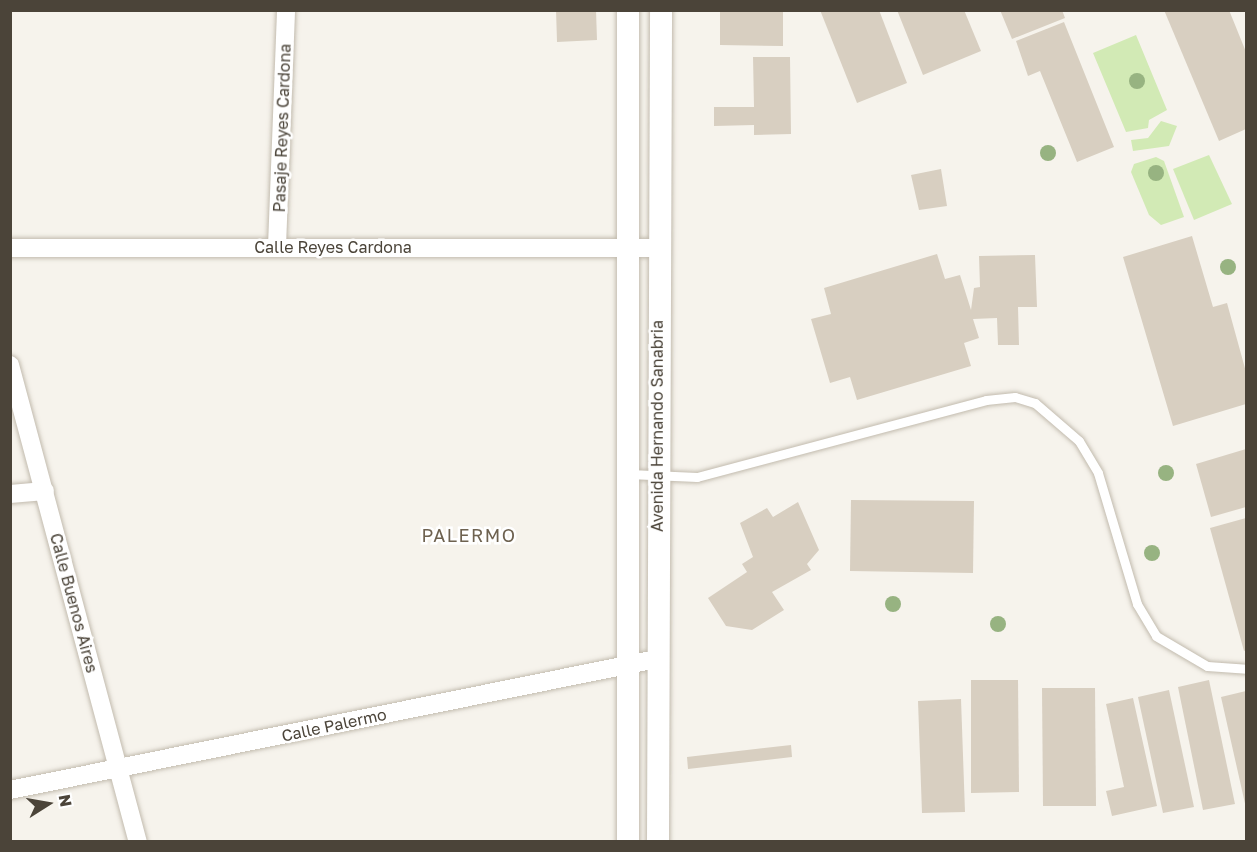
<!DOCTYPE html>
<style>
body{margin:0}
#map{position:relative;width:1257px;height:852px;overflow:hidden;background:#f6f3ec;font-family:"Golos Text",sans-serif}
div>[style]{position:absolute}
[style*='--x']{left:calc(var(--x)*1px);top:calc(var(--y)*1px);width:calc(var(--w)*1px);rotate:calc(var(--a)*1deg)}
.green>*{inset:0;background:#d2eab5}
.building>*{inset:0;background:#d8cfc1}
.roads{filter:drop-shadow(0 0 2px #c2bbae) drop-shadow(0 0 2px #c2bbae)}
.service>*{height:9px;margin:-4.5px;padding:0 4.5px;transform-origin:4.5px;border-radius:4.5px;background:#fff}
.minor>*{height:18px;margin:-9px;padding:0 9px;transform-origin:9px;border-radius:9px;background:#fff}
.tertiary>*{height:22px;margin:-11px;padding:0 11px;transform-origin:11px;border-radius:11px;background:#fff}
.trees>*{width:16px;height:16px;margin:-8px;border-radius:50%;background:#97b381}
span{translate:-50% -50%;white-space:nowrap;text-align:center;line-height:1.15;-webkit-text-stroke:5px #fff;paint-order:stroke}
.street-label{font-size:16px;color:#4b4439}
.neighbourhood-label{font-size:18px;color:#6e6250;letter-spacing:1.5px}
.frame{position:absolute;inset:0;border:12px solid #4b4439;pointer-events:none}
.north{position:absolute;left:18px;top:774px;width:60px;height:60px;-webkit-text-stroke:4px #fff;paint-order:stroke;rotate:79deg;font-size:16px;font-weight:700;line-height:24px;text-align:center;color:#4b4439}
.north::after{content:'';display:block;margin:auto;width:21px;height:27px;background:#4b4439;clip-path:polygon(50% 0,100% 100%,50% 72%,0 100%)}
</style>
<div id="map">
<div class="green">
<i style="clip-path:polygon(1136px 35px,1167px 110px,1149px 120px,1148px 128px,1126px 132px,1093px 53px)"></i>
<i style="clip-path:polygon(1161px 121px,1177px 126px,1169px 146px,1133px 151px,1131px 140px,1148px 138px)"></i>
<i style="clip-path:polygon(1209px 155px,1232px 204px,1194px 220px,1173px 169px)"></i>
<i style="clip-path:polygon(1156px 157px,1164px 161px,1184px 217px,1161px 225px,1149px 215px,1131px 172px,1134px 164px)"></i>
</div>
<div class="building">
<i style="clip-path:polygon(556px 10px,596px 10px,597px 40px,557px 42px)"></i>
<i style="clip-path:polygon(720px 10px,783px 10px,783px 46px,720px 45px)"></i>
<i style="clip-path:polygon(820px 10px,879px 10px,907px 83px,857px 103px)"></i>
<i style="clip-path:polygon(897px 10px,964px 10px,981px 51px,923px 75px)"></i>
<i style="clip-path:polygon(1000px 10px,1062px 10px,1065px 18px,1012px 39px)"></i>
<i style="clip-path:polygon(1164px 10px,1229px 10px,1246px 52px,1246px 129px,1219px 141px)"></i>
<i style="clip-path:polygon(1064px 22px,1114px 147px,1077px 162px,1040px 71px,1028px 76px,1016px 41px)"></i>
<i style="clip-path:polygon(753px 57px,790px 57px,791px 134px,754px 135px,754px 125px,714px 126px,714px 107px,754px 107px)"></i>
<i style="clip-path:polygon(941px 169px,947px 206px,919px 210px,911px 175px)"></i>
<i style="clip-path:polygon(1192px 236px,1213px 307px,1227px 303px,1246px 372px,1246px 404px,1173px 426px,1123px 257px)"></i>
<i style="clip-path:polygon(937px 254px,945px 279px,960px 275px,971px 310px,974px 288px,980px 287px,979px 256px,1035px 255px,1037px 307px,1018px 307px,1019px 345px,998px 345px,997px 318px,973px 319px,979px 338px,964px 343px,971px 366px,857px 400px,850px 377px,830px 383px,811px 319px,831px 314px,824px 288px)"></i>
<i style="clip-path:polygon(1246px 449px,1246px 507px,1211px 517px,1196px 464px)"></i>
<i style="clip-path:polygon(851px 500px,974px 501px,973px 573px,850px 571px)"></i>
<i style="clip-path:polygon(798px 502px,819px 550px,807px 564px,811px 570px,772px 592px,784px 610px,752px 630px,726px 626px,708px 598px,747px 572px,742px 564px,753px 557px,740px 523px,767px 508px,773px 517px)"></i>
<i style="clip-path:polygon(1246px 518px,1246px 650px,1244px 651px,1210px 528px)"></i>
<i style="clip-path:polygon(971px 680px,1018px 680px,1019px 792px,971px 793px)"></i>
<i style="clip-path:polygon(1209px 680px,1235px 804px,1203px 810px,1178px 687px)"></i>
<i style="clip-path:polygon(1042px 688px,1095px 688px,1096px 806px,1043px 806px)"></i>
<i style="clip-path:polygon(1169px 690px,1194px 807px,1163px 813px,1138px 697px)"></i>
<i style="clip-path:polygon(1246px 691px,1246px 808px,1221px 697px)"></i>
<i style="clip-path:polygon(1133px 698px,1157px 806px,1112px 816px,1106px 791px,1124px 787px,1106px 704px)"></i>
<i style="clip-path:polygon(961px 699px,965px 812px,922px 813px,918px 701px)"></i>
<i style="clip-path:polygon(791px 745px,792px 757px,688px 769px,687px 757px)"></i>
</div>
<div class="roads">
<div class="service">
<i style="--x:629;--y:474;--w:68;--a:2.5"></i>
<i style="--x:697;--y:477;--w:299;--a:-14.9"></i>
<i style="--x:986;--y:400;--w:29;--a:-6"></i>
<i style="--x:1015;--y:397;--w:21;--a:17"></i>
<i style="--x:1035;--y:403;--w:58;--a:40.8"></i>
<i style="--x:1079;--y:441;--w:37;--a:59"></i>
<i style="--x:1098;--y:473;--w:137;--a:73.4"></i>
<i style="--x:1137;--y:604;--w:37;--a:59"></i>
<i style="--x:1156;--y:636;--w:59;--a:30.5"></i>
<i style="--x:1207;--y:666;--w:39;--a:4"></i>
</div>
<div class="minor">
<i style="--x:277;--y:246;--w:236;--a:-87.8"></i>
<i style="--x:10;--y:248;--w:646;--a:0"></i>
<i style="--x:10;--y:365;--w:494;--a:75"></i>
<i style="--x:10;--y:494;--w:35;--a:-5"></i>
<i style="--x:10;--y:790;--w:660;--a:-11.45"></i>
</div>
<div class="tertiary">
<i style="--x:628;--y:10;--w:832;--a:90"></i>
<i style="--x:658;--y:842;--w:832;--a:-89.79"></i>
</div>
</div>
<div class="trees">
<i style="left:1137px;top:81px"></i>
<i style="left:1048px;top:153px"></i>
<i style="left:1156px;top:173px"></i>
<i style="left:1228px;top:267px"></i>
<i style="left:1166px;top:473px"></i>
<i style="left:1152px;top:553px"></i>
<i style="left:893px;top:604px"></i>
<i style="left:998px;top:624px"></i>
</div>
<div class="street-label">
<span style="left:282px;top:128px;rotate:-88deg">Pasaje Reyes Cardona</span>
<span style="left:333px;top:247px">Calle Reyes Cardona</span>
<span style="left:657px;top:426px;rotate:-90deg">Avenida Hernando Sanabria</span>
<span style="left:74px;top:603px;rotate:75deg">Calle Buenos Aires</span>
<span style="left:334px;top:725px;rotate:-12deg">Calle Palermo</span>
</div>
<div class="neighbourhood-label">
<span style="left:469px;top:535px">PALERMO</span>
</div>
<div class="frame"></div>
<div class="north">N</div>
</div>
